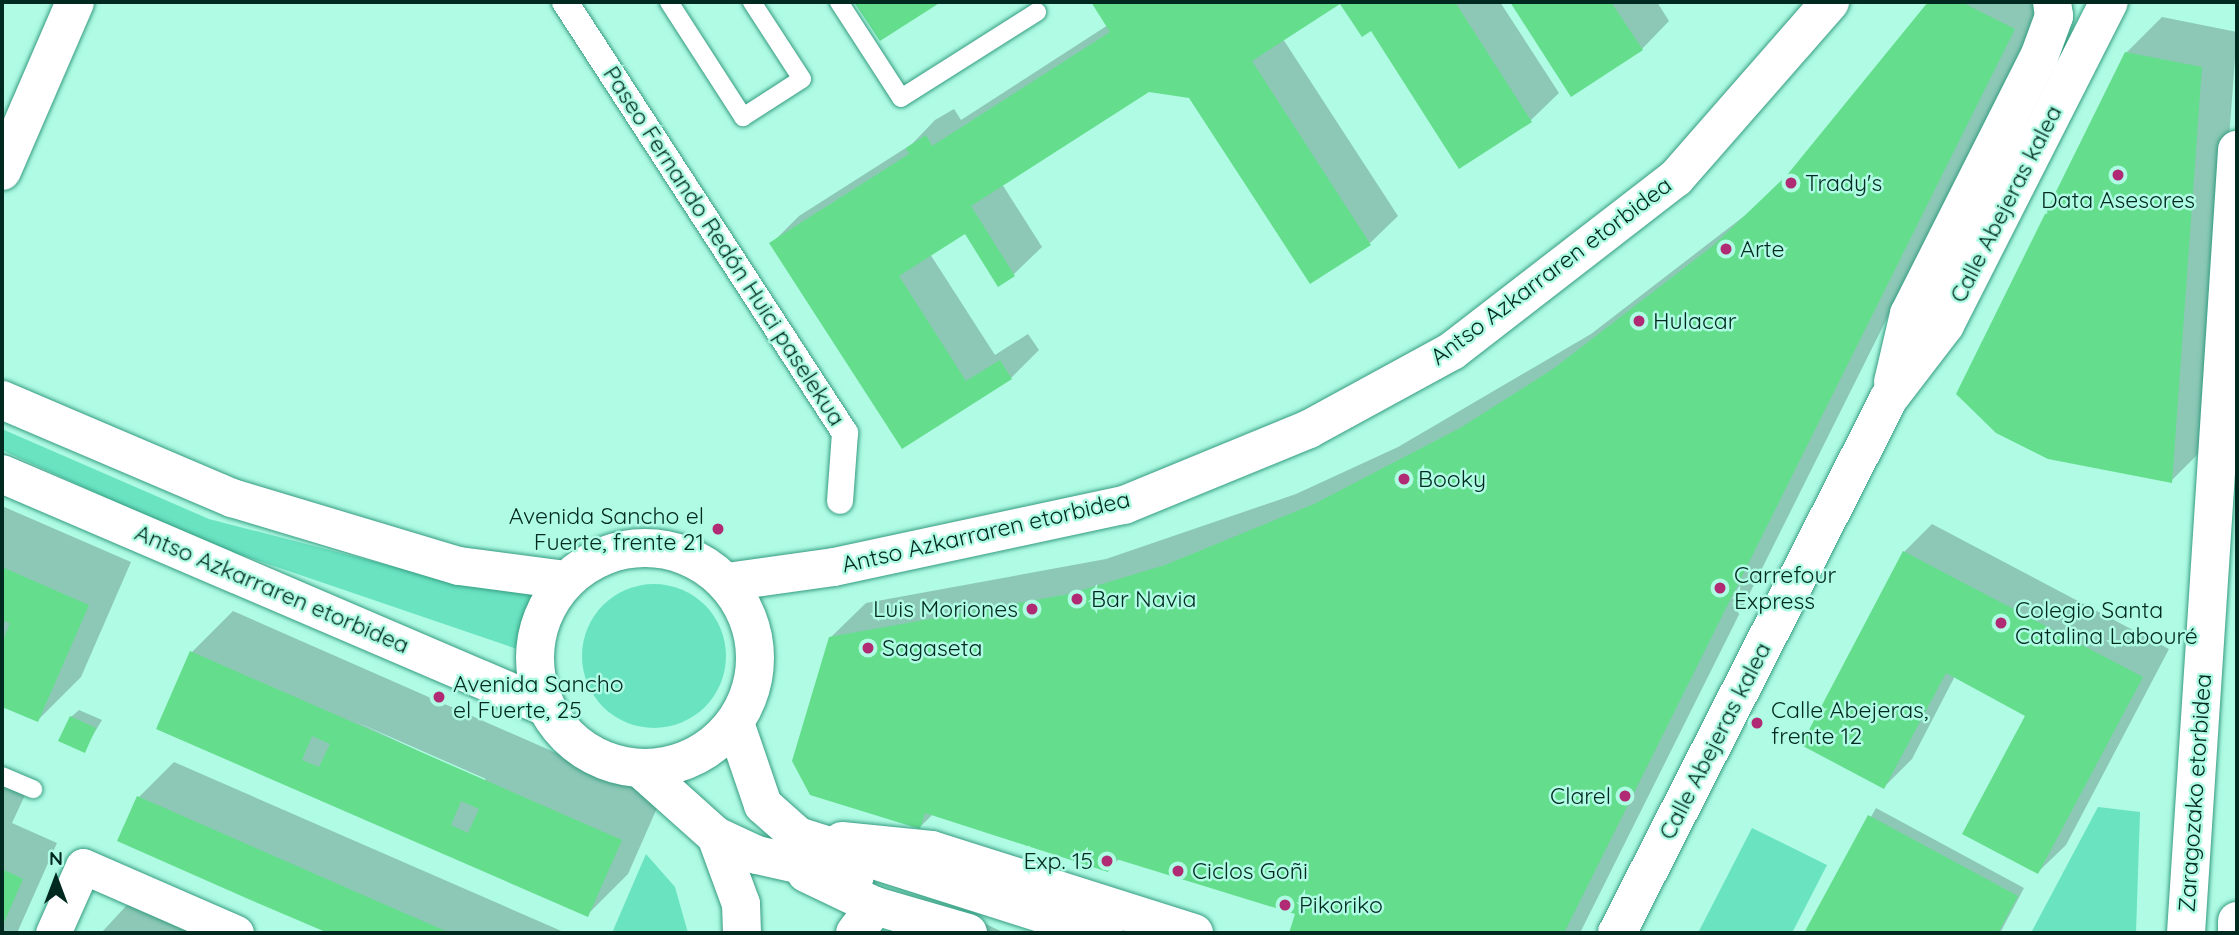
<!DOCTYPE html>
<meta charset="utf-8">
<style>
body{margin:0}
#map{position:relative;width:2239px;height:935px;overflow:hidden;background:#affbe3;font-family:Quicksand,sans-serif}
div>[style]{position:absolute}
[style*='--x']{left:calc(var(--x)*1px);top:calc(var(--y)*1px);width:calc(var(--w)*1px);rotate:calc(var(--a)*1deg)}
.green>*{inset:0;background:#6ae3c1}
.round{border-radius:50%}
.shadow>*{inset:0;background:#0003}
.building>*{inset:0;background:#64de8d}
.roads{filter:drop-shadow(0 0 2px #359c81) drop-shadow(0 0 2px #359c81)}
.service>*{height:18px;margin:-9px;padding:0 9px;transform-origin:9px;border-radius:9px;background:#fff}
.pedestrian>*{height:26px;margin:-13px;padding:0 13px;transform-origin:13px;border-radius:13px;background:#fff}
.minor>*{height:35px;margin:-17.5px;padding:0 17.5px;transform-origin:17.5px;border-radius:17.5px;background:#fff}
.tertiary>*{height:38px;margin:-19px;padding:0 19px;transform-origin:19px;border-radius:19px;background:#fff}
.secondary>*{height:38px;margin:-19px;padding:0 19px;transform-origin:19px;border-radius:19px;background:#fff}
.secondary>.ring{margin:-19px;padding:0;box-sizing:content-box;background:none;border:38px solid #fff;border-radius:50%}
.dots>*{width:19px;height:19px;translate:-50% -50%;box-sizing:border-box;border:4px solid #affbe3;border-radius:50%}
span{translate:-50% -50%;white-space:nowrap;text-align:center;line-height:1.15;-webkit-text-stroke:5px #affbe3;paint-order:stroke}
.poi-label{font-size:23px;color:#002a1f}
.left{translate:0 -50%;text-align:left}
.right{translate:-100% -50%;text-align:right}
.street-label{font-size:23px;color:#002a1f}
.frame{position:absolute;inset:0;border:4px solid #002a1f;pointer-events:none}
.north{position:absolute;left:21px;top:844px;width:70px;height:70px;-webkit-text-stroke:5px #affbe3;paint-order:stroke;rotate:0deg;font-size:19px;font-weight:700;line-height:28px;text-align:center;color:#002a1f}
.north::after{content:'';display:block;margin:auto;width:24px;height:32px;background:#002a1f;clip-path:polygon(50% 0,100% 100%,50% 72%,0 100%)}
</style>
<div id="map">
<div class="green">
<i style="clip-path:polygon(2px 429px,209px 519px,457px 583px,535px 594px,520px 650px,206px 543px,2px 450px)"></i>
<i class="round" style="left:582px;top:584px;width:144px;height:144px"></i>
<i style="clip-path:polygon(2098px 807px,2140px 812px,2136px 933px,2031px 933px)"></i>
<i style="clip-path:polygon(1752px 828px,1827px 865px,1792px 933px,1698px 933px)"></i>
<i style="clip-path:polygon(646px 854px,675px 887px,688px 933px,612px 933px)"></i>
</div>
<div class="shadow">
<i style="clip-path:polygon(1093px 2px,1500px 2px,1559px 93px,1531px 120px,1460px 166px,1371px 29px,1362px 35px,1340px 2px,1283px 39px,1398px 216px,1370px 243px,1190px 97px,1148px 90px,1002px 184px,1042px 247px,1014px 274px,999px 284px,965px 232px,930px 254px,995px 355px,1028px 334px,1039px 350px,1011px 378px,903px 447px,772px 243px,799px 216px,912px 144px,935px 120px,954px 109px,961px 120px,1108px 25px)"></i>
<i style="clip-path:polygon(1512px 2px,1657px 2px,1669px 21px,1642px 49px,1571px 94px)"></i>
<i style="clip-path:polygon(1930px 2px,2045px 2px,1580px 933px,1291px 933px,1298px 913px,1120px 858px,1108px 870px,933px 814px,920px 827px,830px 638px,866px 603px,1106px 559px,1296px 494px,1398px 447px,1591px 334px,1752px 210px,1791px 172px)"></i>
<i style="clip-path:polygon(2162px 17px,2237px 32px,2206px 446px,2171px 481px,2126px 53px)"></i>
<i style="clip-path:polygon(2px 506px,131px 562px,81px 677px,38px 720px,2px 705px)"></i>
<i style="clip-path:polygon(1932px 524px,2169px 649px,2066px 845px,2038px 872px,2028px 715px,1955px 676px,1912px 759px,1884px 787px,1803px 744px,1904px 552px)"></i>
<i style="clip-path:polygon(evenodd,233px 611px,661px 799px,628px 874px,587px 915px,159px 728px,192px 652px,233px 611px,354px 721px,486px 779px,483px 781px,354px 721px)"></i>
<i style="clip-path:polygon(79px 710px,102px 720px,84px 750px,71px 717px)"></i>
<i style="clip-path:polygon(174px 762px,566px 933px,332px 933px,120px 840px,139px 797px)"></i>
<i style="clip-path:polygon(2px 783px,26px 793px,12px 823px,57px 843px,17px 933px,2px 933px)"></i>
<i style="clip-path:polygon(1876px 808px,2024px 888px,2000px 933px,1806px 933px)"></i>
<i style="clip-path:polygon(140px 891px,236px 933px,101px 933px)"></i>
<i style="clip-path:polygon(955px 910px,1005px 933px,932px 933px)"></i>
</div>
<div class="building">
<i style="clip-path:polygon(854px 2px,941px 2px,880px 41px)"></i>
<i style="clip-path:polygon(1091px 2px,1455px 2px,1532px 122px,1459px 169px,1371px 31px,1362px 37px,1340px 4px,1252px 61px,1371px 245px,1310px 284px,1189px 98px,1149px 92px,971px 206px,1015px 276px,998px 287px,965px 234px,899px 276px,966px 381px,1000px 360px,1012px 379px,902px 449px,769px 243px,909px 154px,906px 148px,926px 135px,932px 146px,1110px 32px)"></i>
<i style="clip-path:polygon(1510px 2px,1611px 2px,1643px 50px,1571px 97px)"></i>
<i style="clip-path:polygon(1928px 2px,1961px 2px,2015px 29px,1564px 933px,1289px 933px,1295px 914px,1113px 858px,1108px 872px,925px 813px,920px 829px,810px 795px,792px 761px,829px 637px,1069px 594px,1165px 565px,1314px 504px,1460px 428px,1553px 369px,1714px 245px,1787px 175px)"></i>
<i style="clip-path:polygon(2125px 52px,2202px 67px,2172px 483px,2048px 459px,1996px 433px,1956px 394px)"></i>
<i style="clip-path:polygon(1903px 551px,2143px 677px,2038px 874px,1962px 834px,2025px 716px,1946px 673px,1884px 789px,1801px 745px)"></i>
<i style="clip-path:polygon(2px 567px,89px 605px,38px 722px,2px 707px,2px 643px,10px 623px,2px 620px)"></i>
<i style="clip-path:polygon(evenodd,190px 651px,622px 840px,588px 917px,156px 729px,190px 651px,312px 736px,330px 744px,319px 767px,302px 760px,312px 736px,190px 651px,461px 801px,479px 809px,468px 833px,451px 825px,461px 801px)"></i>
<i style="clip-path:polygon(70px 716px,96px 728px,85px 753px,58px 741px)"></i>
<i style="clip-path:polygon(137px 796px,450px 933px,328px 933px,246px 898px,117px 841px)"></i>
<i style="clip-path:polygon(1868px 815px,2018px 896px,1998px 933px,1804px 933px)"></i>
<i style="clip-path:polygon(2px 869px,23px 879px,2px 927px)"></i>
</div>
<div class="roads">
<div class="service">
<i style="--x:669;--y:2;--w:137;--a:57.2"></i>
<i style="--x:743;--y:117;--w:70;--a:-32.8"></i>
<i style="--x:802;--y:79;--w:92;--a:-123"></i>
<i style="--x:839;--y:2;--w:114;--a:57.1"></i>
<i style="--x:901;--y:98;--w:161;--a:-32.3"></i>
<i style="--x:2;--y:776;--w:34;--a:23"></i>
</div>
<div class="pedestrian">
<i style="--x:565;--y:2;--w:514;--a:56.99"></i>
<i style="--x:845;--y:433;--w:68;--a:94.2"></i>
</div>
<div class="minor">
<i style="--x:53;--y:933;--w:73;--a:-65.9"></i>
<i style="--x:83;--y:866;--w:167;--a:23.6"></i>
</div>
<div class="tertiary">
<i style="--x:2;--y:171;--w:184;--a:-66.6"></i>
<i style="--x:1893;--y:382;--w:70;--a:-76.8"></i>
<i style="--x:1909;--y:314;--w:288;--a:-63.2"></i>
<i style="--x:2039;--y:57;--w:44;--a:-69.9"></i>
<i style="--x:2054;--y:16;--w:14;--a:-98"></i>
<i style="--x:727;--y:582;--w:108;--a:-8"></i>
<i style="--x:834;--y:567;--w:297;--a:-12.1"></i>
<i style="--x:1124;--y:505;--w:200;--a:-22.3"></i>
<i style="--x:1309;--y:429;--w:163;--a:-28.6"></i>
<i style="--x:1452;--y:351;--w:283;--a:-37.7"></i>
<i style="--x:1676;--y:178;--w:234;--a:-48.8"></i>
<i style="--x:716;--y:836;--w:72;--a:69.8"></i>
<i style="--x:741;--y:904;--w:29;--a:88"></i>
<i style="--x:842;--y:841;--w:90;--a:5.7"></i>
<i style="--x:932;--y:850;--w:275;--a:17.6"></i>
<i style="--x:806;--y:873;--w:76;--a:25.6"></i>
<i style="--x:875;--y:906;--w:97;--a:16.2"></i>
<i style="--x:855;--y:933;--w:34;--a:-53"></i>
<i style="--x:1617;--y:933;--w:600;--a:-63.05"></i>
<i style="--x:1889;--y:398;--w:92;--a:-52.5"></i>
<i style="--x:1945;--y:325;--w:362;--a:-63.1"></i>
</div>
<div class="secondary">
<i style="--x:2;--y:400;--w:250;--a:23.1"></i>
<i style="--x:232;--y:498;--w:237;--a:16.7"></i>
<i style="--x:459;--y:566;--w:108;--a:7.5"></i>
<i style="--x:2;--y:474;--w:586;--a:23.2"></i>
<i class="ring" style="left:535px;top:548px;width:182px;height:182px"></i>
<i style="--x:735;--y:723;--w:87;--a:71.1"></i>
<i style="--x:763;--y:805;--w:47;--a:41.5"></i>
<i style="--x:798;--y:836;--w:321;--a:17.6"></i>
<i style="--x:641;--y:769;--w:101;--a:41.8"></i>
<i style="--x:716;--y:836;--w:45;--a:24.9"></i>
<i style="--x:757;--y:855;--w:100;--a:12.7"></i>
<i style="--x:2186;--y:933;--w:785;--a:-86.27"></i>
<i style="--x:2237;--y:933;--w:12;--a:-90"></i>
</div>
</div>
<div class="dots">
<i style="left:2118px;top:175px;background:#b02b73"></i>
<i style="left:1791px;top:183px;background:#b02b73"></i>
<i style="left:1726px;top:249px;background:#b02b73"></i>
<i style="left:1639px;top:321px;background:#b02b73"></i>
<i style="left:1404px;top:479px;background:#b02b73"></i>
<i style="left:718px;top:529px;background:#b02b73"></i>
<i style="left:1720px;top:588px;background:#b02b73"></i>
<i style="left:1077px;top:599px;background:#b02b73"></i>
<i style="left:1032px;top:609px;background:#b02b73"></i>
<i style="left:2001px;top:623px;background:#b02b73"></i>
<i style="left:868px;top:648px;background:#b02b73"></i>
<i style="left:439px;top:697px;background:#b02b73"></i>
<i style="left:1757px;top:723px;background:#b02b73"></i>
<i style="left:1625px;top:796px;background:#b02b73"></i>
<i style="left:1107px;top:861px;background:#b02b73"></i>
<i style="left:1178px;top:871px;background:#b02b73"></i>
<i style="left:1285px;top:905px;background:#b02b73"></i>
</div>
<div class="poi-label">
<span class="left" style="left:1805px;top:183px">Trady's</span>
<span style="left:2118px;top:200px">Data Asesores</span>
<span class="left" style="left:1740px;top:249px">Arte</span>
<span class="left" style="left:1653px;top:321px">Hulacar</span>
<span class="left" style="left:1418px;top:479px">Booky</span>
<span class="right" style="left:704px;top:529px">Avenida Sancho el<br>Fuerte, frente 21</span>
<span class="left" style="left:1734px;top:588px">Carrefour<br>Express</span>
<span class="left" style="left:1091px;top:599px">Bar Navia</span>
<span class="right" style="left:1018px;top:609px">Luis Moriones</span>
<span class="left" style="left:2015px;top:623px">Colegio Santa<br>Catalina Labouré</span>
<span class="left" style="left:882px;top:648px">Sagaseta</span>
<span class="left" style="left:453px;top:697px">Avenida Sancho<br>el Fuerte, 25</span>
<span class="left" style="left:1771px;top:723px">Calle Abejeras,<br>frente 12</span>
<span class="right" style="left:1611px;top:796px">Clarel</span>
<span class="right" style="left:1093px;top:861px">Exp. 15</span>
<span class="left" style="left:1192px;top:871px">Ciclos Goñi</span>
<span class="left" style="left:1299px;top:905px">Pikoriko</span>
</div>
<div class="street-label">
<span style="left:2006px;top:204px;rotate:-63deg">Calle Abejeras kalea</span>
<span style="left:724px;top:246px;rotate:57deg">Paseo Fernando Redón Huici paselekua</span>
<span style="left:1551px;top:271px;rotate:-37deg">Antso Azkarraren etorbidea</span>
<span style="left:986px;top:532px;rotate:-13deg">Antso Azkarraren etorbidea</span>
<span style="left:272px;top:589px;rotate:23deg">Antso Azkarraren etorbidea</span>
<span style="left:1715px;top:741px;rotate:-63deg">Calle Abejeras kalea</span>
<span style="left:2195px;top:793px;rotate:-86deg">Zaragozako etorbidea</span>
</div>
<div class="frame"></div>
<div class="north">N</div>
</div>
